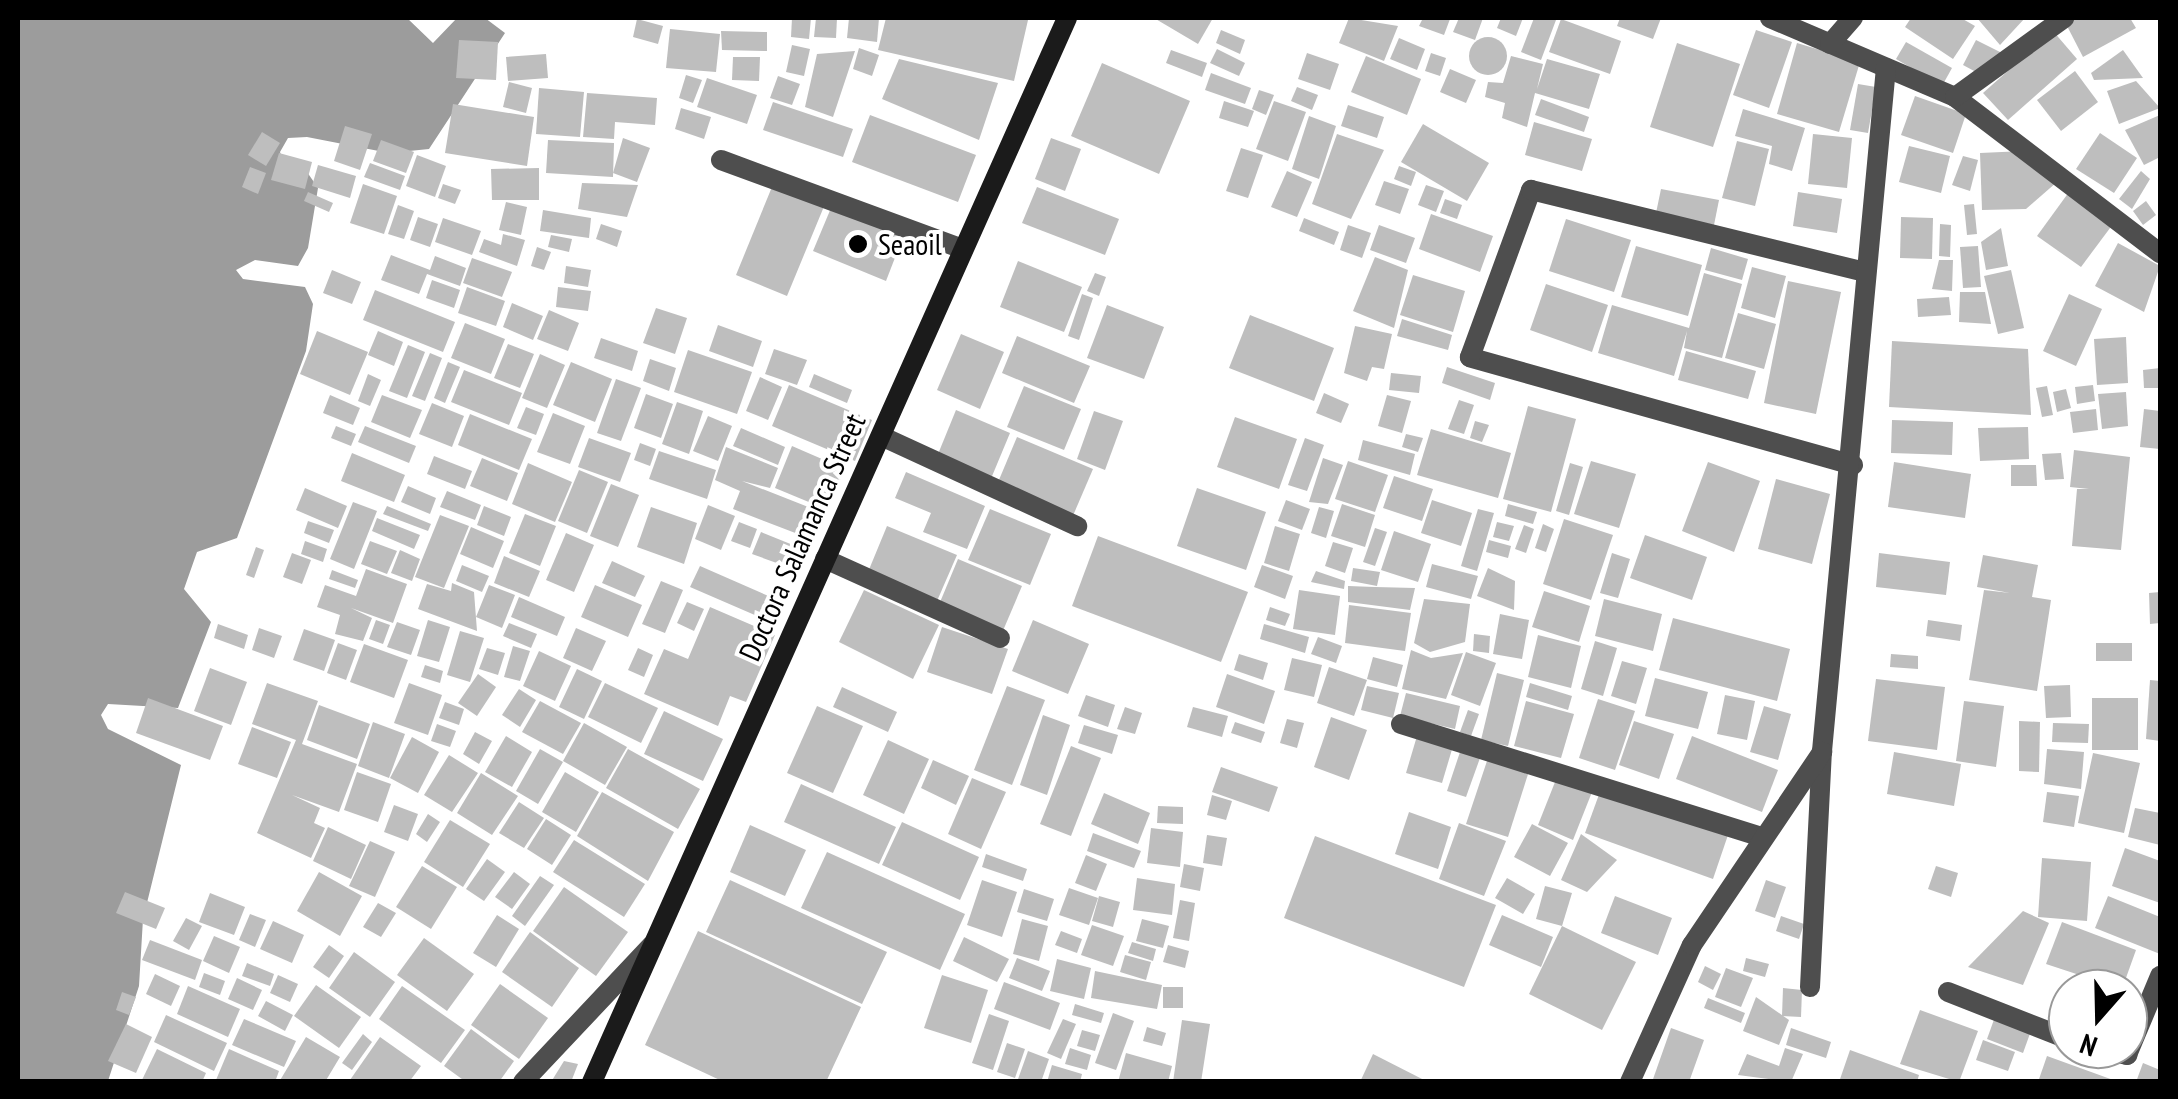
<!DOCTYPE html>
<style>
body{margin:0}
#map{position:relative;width:2178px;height:1099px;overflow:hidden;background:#fff;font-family:"PT Sans Narrow",sans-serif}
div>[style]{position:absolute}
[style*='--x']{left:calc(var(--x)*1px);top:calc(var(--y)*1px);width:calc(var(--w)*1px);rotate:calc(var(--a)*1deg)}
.water>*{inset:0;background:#9c9c9c}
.building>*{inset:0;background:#bebebe}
.round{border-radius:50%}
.lane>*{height:20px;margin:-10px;padding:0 10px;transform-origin:10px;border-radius:10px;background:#4e4e4e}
.street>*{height:20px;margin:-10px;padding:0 10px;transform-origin:10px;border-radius:10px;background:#4e4e4e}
.secondary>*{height:20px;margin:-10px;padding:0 10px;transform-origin:10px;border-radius:10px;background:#1b1b1b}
.dots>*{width:28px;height:28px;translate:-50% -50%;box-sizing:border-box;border:5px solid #fff;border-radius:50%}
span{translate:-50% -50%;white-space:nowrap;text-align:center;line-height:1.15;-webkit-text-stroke:8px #fff;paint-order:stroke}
.poi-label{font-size:30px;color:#000}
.left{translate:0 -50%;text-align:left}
.street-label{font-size:30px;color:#000}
.frame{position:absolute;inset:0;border:20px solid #000;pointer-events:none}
.north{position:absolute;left:2048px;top:969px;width:100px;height:100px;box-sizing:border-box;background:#fff;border:2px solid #999;border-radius:50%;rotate:200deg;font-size:28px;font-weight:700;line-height:40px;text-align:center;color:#000}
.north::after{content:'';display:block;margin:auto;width:35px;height:45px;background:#000;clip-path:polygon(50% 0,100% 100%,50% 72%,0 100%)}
</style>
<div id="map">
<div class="water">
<i style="clip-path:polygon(18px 18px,407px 18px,433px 43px,457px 18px,485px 18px,505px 33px,429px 149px,389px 153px,307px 137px,288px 138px,280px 152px,285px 167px,307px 172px,318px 188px,308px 248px,298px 266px,255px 260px,236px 270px,243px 279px,305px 287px,313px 304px,306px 351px,237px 538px,197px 552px,184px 589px,211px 622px,178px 708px,108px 704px,101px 715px,108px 729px,181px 765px,143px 919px,139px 986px,108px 1081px,18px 1081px)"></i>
</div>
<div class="building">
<i style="clip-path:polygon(792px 18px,811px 18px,809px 39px,791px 37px)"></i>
<i style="clip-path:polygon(816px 18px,837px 18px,836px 38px,814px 37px)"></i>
<i style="clip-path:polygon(849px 18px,879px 18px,877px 42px,847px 38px)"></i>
<i style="clip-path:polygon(886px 18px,1028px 20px,1014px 81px,878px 50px)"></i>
<i style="clip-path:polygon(1154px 18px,1213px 18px,1198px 44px)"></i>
<i style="clip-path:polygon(1349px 18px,1398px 26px,1384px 61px,1339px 43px)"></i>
<i style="clip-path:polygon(1423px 18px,1450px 19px,1444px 35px,1419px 26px)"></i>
<i style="clip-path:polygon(1459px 18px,1483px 18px,1475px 40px,1453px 32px)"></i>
<i style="clip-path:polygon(1501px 18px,1523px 18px,1516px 36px,1497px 28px)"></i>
<i style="clip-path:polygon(1534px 18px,1556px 20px,1541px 60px,1521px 52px)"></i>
<i style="clip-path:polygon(1620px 18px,1661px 18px,1653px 39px,1617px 26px)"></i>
<i style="clip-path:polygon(1911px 18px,1961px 18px,1975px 26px,1953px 59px,1905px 27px)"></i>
<i style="clip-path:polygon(1977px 18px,2025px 18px,2000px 45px)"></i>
<i style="clip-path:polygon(2077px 18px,2130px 18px,2136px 28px,2083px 57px,2066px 24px)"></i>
<i style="clip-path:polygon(637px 19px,663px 26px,658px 44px,633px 37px)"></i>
<i style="clip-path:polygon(1561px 19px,1621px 41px,1610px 74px,1549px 52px)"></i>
<i style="clip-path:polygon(670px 29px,720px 34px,716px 72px,666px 68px)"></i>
<i style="clip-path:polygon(1221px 30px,1245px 40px,1240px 54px,1216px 43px)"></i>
<i style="clip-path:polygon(1756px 30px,1792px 42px,1769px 108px,1733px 95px)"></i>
<i style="clip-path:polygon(721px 31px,767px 32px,767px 51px,722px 50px)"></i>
<i style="clip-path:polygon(2053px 31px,2077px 59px,2008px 120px,1983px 93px)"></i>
<i class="round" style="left:1469px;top:37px;width:38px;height:38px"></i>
<i style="clip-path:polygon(1399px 38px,1425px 49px,1417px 70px,1390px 59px)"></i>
<i style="clip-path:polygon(459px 40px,498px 42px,496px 80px,456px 78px)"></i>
<i style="clip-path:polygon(1976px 40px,2004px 54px,1976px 72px,1963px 65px)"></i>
<i style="clip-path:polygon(1906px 42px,1952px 68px,1942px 86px,1896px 59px)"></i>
<i style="clip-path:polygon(1677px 43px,1740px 64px,1713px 147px,1650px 127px)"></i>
<i style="clip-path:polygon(1797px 43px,1860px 62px,1839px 132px,1777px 114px)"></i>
<i style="clip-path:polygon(792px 45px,810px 49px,804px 76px,786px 72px)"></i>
<i style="clip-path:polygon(859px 48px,879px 55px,872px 76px,853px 69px)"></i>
<i style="clip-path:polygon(1217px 49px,1245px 63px,1239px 76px,1210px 63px)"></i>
<i style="clip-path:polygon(1171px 50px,1207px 63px,1202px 77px,1166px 63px)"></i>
<i style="clip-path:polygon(2123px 50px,2143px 78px,2094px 80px,2091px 73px)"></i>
<i style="clip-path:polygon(855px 51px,833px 117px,805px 107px,817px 54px)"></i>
<i style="clip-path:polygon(1307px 53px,1339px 64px,1330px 90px,1298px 79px)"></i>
<i style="clip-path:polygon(1431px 53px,1446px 58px,1440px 76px,1425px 71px)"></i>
<i style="clip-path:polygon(546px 54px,548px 78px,508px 81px,506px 57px)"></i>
<i style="clip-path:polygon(1366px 56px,1421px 79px,1407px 115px,1351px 92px)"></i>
<i style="clip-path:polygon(1511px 56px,1543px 64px,1537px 89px,1547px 59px,1600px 74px,1589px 109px,1535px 93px,1527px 127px,1502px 118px,1505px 103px,1485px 97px,1488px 82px,1503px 83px)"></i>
<i style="clip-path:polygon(733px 57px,760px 57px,759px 81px,732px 80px)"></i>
<i style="clip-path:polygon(899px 59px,998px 83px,979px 140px,882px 99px)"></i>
<i style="clip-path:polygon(1102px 63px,1190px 101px,1159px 174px,1071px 136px)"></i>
<i style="clip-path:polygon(1450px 69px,1476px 80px,1466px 103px,1440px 92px)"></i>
<i style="clip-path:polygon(2075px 71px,2098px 102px,2061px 131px,2037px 100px)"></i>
<i style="clip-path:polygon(1211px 73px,1251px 88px,1245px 104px,1205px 90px)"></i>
<i style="clip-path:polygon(686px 75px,702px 80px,693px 103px,679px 98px)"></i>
<i style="clip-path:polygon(778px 76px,800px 84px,792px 105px,770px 98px)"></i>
<i style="clip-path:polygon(707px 78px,757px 95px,747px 124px,697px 107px)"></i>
<i style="clip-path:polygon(2136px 81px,2160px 108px,2119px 124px,2107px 91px)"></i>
<i style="clip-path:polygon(509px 82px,532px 88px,526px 113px,503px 107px)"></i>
<i style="clip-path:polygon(1858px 84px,1876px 87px,1868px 133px,1850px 130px)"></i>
<i style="clip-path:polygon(1297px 87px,1318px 95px,1312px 110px,1291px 101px)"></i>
<i style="clip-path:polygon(539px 88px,584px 92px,580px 137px,536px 134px)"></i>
<i style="clip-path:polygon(1259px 90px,1274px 95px,1266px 115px,1252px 109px)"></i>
<i style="clip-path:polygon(587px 93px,657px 98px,655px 125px,615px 122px,614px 139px,583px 137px)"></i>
<i style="clip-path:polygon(1915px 96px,1966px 114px,1953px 153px,1901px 135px)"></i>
<i style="clip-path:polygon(1541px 99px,1589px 117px,1584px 132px,1535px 115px)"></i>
<i style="clip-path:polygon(1224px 101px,1254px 111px,1248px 127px,1219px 118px)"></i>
<i style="clip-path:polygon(1274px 101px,1306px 112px,1288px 161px,1256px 149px)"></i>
<i style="clip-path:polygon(773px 102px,853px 129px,843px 157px,763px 130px)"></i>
<i style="clip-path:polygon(453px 104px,534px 117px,527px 166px,445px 153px)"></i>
<i style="clip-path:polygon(1348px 105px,1384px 117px,1377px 138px,1341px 126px)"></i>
<i style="clip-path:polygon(681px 108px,711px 117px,704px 139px,675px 129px)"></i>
<i style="clip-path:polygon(1743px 109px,1805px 128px,1792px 171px,1769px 164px,1772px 146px,1735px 136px)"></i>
<i style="clip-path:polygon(870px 115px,976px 155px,958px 202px,852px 162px)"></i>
<i style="clip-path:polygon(2160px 115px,2160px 157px,2144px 165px,2125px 130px)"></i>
<i style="clip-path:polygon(1309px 116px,1336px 126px,1319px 179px,1292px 169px)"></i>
<i style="clip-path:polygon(1534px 122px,1592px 139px,1582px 171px,1525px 155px)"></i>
<i style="clip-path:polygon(1423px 124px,1489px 163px,1467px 201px,1401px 162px)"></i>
<i style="clip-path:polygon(345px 126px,372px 134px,360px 170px,334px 161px)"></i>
<i style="clip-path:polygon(262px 132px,280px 143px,266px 166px,248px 155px)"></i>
<i style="clip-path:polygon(2100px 133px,2137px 158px,2114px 193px,2076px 169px)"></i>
<i style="clip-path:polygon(1337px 134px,1384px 150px,1351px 219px,1312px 204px)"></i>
<i style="clip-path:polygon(1813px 134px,1852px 138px,1847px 188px,1808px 184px)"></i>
<i style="clip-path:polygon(623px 138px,650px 148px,637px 182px,613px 173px)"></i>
<i style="clip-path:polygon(1051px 138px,1081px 149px,1065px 191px,1035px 179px)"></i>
<i style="clip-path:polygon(381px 140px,414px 152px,406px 173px,373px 161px)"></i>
<i style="clip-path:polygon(548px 140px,614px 143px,613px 177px,546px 173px)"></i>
<i style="clip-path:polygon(1737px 141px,1769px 149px,1755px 206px,1722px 198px)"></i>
<i style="clip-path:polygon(1909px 146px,1950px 156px,1941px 193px,1899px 182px)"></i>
<i style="clip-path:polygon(1241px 148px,1263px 155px,1248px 198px,1226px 191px)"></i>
<i style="clip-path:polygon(2024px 151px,2057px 182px,2026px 209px,1982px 210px,1980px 153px)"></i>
<i style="clip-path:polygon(279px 153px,312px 162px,305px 189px,271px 180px)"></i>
<i style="clip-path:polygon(417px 155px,446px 166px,435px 197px,406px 186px)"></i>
<i style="clip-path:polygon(1963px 156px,1978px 160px,1970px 191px,1952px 185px)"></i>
<i style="clip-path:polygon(370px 163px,405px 176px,400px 190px,364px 177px)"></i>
<i style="clip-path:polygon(318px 165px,356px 176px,350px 198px,312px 186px)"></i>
<i style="clip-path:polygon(1399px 166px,1416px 172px,1411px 186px,1394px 179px)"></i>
<i style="clip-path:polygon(250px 167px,266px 173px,258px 194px,242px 187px)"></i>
<i style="clip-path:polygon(539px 168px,539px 200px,492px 200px,491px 169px)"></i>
<i style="clip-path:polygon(1287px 171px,1312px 182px,1297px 217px,1271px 207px)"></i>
<i style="clip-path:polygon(2141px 171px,2150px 179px,2132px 209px,2119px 199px)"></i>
<i style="clip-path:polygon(1384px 181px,1409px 189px,1400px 214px,1375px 205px)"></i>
<i style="clip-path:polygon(774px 182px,825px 204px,787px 296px,736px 275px)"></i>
<i style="clip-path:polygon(582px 183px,638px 185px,627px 217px,578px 209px)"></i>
<i style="clip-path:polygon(363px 184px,397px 196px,384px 234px,350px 223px)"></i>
<i style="clip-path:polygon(443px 184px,461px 190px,455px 204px,438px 198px)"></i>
<i style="clip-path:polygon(1426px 185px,1444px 191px,1436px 212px,1418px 205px)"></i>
<i style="clip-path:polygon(1037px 187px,1119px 219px,1105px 255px,1022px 223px)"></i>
<i style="clip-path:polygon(1661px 189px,1719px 200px,1714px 225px,1656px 213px)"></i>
<i style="clip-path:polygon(308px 192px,333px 203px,329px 212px,304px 201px)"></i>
<i style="clip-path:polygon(1798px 192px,1842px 199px,1837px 233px,1793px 226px)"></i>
<i style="clip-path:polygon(2069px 192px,2113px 224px,2081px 267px,2037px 236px)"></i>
<i style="clip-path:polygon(1445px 199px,1462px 205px,1457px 219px,1440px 213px)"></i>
<i style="clip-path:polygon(2146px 201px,2156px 215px,2143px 225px,2133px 211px)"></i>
<i style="clip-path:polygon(506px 202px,527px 207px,521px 235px,499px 230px)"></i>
<i style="clip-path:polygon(1974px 204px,1977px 234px,1967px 235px,1964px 205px)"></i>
<i style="clip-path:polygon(398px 205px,414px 211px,404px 239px,388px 234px)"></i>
<i style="clip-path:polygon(831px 208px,903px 237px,886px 281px,813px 251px)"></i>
<i style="clip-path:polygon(543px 210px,591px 218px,589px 238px,540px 231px)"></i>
<i style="clip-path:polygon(1431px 214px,1493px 236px,1480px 272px,1419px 249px)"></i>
<i style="clip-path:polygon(418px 217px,438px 224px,430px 247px,410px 240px)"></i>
<i style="clip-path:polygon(1901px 217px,1933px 218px,1932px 259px,1900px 258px)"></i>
<i style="clip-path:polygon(443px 218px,481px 231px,472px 255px,435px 242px)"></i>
<i style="clip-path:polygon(1304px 218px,1339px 232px,1334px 245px,1299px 231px)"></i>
<i style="clip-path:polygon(1566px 219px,1631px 240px,1614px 292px,1549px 271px)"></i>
<i style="clip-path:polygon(601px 224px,622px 231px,617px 247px,596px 239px)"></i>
<i style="clip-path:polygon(1940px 224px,1951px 225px,1950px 257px,1939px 256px)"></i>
<i style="clip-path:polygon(1348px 225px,1371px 233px,1362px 258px,1340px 250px)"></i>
<i style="clip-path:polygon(1379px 225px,1415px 238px,1406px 263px,1370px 250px)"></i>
<i style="clip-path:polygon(2001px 228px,2008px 266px,1986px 270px,1981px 242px)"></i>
<i style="clip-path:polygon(503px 234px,525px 240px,517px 266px,479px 252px,484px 239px,501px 245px)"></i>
<i style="clip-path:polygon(551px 235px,572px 239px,569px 252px,548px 247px)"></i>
<i style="clip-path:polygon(2118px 243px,2160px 266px,2144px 312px,2095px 286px)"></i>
<i style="clip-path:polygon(1636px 246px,1702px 265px,1688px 316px,1621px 297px)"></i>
<i style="clip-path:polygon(1978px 246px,1981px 287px,1963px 288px,1960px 247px)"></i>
<i style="clip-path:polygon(537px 247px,551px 252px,544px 270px,531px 266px)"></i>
<i style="clip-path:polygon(1711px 248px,1748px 259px,1742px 280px,1705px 270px)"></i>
<i style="clip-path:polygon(391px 255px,430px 270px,435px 256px,466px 268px,460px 286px,427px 274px,419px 294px,381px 280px)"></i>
<i style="clip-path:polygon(1375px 257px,1408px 270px,1394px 328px,1353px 311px)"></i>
<i style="clip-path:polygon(472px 258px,512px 272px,502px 297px,463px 283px)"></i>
<i style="clip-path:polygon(1939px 260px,1953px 260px,1952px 291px,1932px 289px)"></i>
<i style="clip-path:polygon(1018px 261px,1082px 287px,1064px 332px,1000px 307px)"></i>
<i style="clip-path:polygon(566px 266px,591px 270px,588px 287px,564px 283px)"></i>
<i style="clip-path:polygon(1752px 267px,1786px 276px,1775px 318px,1741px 308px)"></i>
<i style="clip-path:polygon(332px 270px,361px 282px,352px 304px,323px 293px)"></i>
<i style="clip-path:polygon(2011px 270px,2024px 328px,1998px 334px,1984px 276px)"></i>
<i style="clip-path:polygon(1095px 273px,1106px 277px,1099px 296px,1087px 291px)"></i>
<i style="clip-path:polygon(1704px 273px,1742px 284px,1722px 358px,1684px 348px,1687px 331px,1674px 376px,1598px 353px,1612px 305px,1689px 328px)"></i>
<i style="clip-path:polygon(1413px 275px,1465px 291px,1453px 332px,1400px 315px)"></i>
<i style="clip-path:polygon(432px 280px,460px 290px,454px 308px,426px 298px)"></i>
<i style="clip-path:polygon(1788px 281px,1841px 292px,1816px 414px,1764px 403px)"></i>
<i style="clip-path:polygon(1546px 284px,1608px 305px,1592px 352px,1530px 330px)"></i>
<i style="clip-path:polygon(467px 287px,505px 301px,496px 326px,458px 313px)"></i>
<i style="clip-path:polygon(558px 287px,591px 291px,588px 311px,556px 307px)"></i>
<i style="clip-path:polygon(375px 290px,455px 322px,443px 352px,363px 320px)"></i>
<i style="clip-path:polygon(1960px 292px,1985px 292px,1991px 324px,1959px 322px)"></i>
<i style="clip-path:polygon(1082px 294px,1093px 298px,1079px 340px,1068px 336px)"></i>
<i style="clip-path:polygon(2069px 294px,2102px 309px,2076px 366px,2043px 351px)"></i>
<i style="clip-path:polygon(1949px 297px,1951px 315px,1918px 317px,1917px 299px)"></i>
<i style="clip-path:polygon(512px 303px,543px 316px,533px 340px,503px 327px)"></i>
<i style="clip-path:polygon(1107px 305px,1164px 327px,1144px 379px,1087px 358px)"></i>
<i style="clip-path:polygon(656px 308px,687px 318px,675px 354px,643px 343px)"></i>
<i style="clip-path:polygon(549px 310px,579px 323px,568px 351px,537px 339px)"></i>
<i style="clip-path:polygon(1738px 313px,1776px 324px,1764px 369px,1725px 358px)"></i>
<i style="clip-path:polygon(1250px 315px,1334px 348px,1314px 401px,1229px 368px)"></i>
<i style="clip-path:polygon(1402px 319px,1452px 335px,1448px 350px,1397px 336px)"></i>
<i style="clip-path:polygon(465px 323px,505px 339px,491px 374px,451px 358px)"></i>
<i style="clip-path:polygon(718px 325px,762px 341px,753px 367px,709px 351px)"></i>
<i style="clip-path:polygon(1355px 326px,1392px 334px,1384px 369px,1372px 367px,1367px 381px,1344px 373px)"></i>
<i style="clip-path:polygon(317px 331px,368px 352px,350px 395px,300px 374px)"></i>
<i style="clip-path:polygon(378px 331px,403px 342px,394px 366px,368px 355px)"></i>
<i style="clip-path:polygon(961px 334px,1004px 352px,980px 409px,937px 390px)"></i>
<i style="clip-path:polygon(1017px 336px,1090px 366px,1074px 403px,1002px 373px)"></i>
<i style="clip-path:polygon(2126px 337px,2128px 383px,2097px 385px,2094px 339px)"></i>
<i style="clip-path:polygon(601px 338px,638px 351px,632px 371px,594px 358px)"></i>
<i style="clip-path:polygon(1892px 341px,2028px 349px,2031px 415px,1889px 407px)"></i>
<i style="clip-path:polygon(508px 344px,534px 354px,520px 388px,494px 378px)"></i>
<i style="clip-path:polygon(408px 345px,425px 352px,407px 398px,389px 391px)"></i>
<i style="clip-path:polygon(774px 349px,807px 360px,797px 385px,765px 374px)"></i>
<i style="clip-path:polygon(688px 350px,752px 372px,737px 414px,674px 392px)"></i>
<i style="clip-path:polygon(1686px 351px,1756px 371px,1748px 399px,1678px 380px)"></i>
<i style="clip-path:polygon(430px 353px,442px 358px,425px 401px,412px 396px)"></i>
<i style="clip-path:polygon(540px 354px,565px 365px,547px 408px,522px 398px)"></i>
<i style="clip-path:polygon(650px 359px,676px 368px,669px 391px,643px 381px)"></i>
<i style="clip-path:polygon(448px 362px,460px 367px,445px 403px,434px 398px)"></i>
<i style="clip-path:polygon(571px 362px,612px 379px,595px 422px,553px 405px)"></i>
<i style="clip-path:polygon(1447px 367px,1495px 383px,1490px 400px,1442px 383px)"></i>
<i style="clip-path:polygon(2160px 368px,2160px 388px,2144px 388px,2143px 370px)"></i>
<i style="clip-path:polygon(464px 370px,522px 393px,509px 425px,451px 402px)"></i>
<i style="clip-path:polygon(1391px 373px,1421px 376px,1419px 393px,1389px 390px)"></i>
<i style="clip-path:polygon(368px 374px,381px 380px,370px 406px,358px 401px)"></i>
<i style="clip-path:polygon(814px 374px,852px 390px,847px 403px,809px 387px)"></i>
<i style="clip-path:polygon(760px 377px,782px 387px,768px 420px,746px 411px)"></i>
<i style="clip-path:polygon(616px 379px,641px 388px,621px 441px,597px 433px)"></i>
<i style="clip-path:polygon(789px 385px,872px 420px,855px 461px,772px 426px)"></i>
<i style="clip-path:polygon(2093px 385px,2095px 401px,2077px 404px,2075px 387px)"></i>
<i style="clip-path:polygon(1024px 386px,1081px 409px,1064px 450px,1007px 427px)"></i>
<i style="clip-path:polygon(2047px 386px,2053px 415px,2042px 417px,2036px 388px)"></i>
<i style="clip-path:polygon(2066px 389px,2071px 408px,2057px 412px,2053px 392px)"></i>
<i style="clip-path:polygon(2126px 392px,2128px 426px,2102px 429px,2098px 394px)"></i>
<i style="clip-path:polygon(1324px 393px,1349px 404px,1341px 423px,1316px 413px)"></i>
<i style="clip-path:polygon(646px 394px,673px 404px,661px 438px,634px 428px)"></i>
<i style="clip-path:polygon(330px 395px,360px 408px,353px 425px,323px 413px)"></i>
<i style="clip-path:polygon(382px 395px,422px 410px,410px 438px,371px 422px)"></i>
<i style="clip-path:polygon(1387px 395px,1411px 401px,1402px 433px,1378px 426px)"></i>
<i style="clip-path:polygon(1459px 400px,1474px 405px,1464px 434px,1448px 429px)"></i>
<i style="clip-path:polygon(677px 402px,703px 411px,689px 454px,662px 444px)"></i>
<i style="clip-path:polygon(432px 403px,464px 416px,452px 447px,419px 434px)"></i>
<i style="clip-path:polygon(1528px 406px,1576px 419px,1551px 512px,1503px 499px)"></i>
<i style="clip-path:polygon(526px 407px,544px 414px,536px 435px,517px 428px)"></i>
<i style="clip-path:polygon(2096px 409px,2098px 430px,2073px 433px,2070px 412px)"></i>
<i style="clip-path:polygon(2144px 409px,2160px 411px,2160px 449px,2140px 447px)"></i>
<i style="clip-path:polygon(956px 410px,1010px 433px,990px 481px,936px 459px)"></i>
<i style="clip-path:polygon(1094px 411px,1123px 421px,1105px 470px,1077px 459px)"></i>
<i style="clip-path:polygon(553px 413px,585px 426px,570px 464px,537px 452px)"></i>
<i style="clip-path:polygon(470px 414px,532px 439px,519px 470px,458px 445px)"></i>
<i style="clip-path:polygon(708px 416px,732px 426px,718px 461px,693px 451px)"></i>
<i style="clip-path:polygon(1235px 417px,1297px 439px,1279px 489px,1217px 467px)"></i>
<i style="clip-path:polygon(1892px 420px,1953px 422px,1952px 455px,1891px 453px)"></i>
<i style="clip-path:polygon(1475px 421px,1489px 425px,1482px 442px,1470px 438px)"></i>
<i style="clip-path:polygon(336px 426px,356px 434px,351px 446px,331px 438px)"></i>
<i style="clip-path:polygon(365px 426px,416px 446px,409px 463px,358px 442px)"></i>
<i style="clip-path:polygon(2028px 427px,2029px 459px,1980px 461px,1978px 428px)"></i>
<i style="clip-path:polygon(741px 428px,785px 447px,778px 465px,733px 446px)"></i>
<i style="clip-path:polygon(1431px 429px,1511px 453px,1498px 498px,1417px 475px)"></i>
<i style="clip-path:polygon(1406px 434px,1423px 438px,1418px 452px,1402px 447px)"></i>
<i style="clip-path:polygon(1017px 437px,1093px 469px,1072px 518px,996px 487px)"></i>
<i style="clip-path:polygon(589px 438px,631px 453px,620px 482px,578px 467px)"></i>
<i style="clip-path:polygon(1305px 438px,1324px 445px,1307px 491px,1288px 485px)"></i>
<i style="clip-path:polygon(1363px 440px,1415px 454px,1410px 475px,1358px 460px)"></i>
<i style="clip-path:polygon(640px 443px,656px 449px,650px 466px,634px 460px)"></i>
<i style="clip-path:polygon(792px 446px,845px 469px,828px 510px,775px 488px)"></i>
<i style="clip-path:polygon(726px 447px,778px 468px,770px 488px,742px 481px,821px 512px,811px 539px,733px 509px,740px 491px,715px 480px)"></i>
<i style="clip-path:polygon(2074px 450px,2130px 457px,2121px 550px,2072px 546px,2077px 489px,2089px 489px,2070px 487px)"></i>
<i style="clip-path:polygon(659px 451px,716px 470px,707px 499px,649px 479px)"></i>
<i style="clip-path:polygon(352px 453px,405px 475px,394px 502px,341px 481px)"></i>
<i style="clip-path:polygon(2061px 453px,2064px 479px,2045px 480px,2042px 454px)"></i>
<i style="clip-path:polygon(434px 456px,472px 471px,465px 489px,427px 474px)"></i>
<i style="clip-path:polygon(482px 458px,518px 473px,507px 501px,470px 486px)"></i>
<i style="clip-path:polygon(1323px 458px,1343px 465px,1328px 504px,1309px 502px)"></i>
<i style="clip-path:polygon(1348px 461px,1388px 475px,1375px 512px,1335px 499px)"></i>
<i style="clip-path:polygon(1591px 461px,1636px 474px,1619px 528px,1574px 514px)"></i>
<i style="clip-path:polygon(1708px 462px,1760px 481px,1734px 552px,1682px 531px)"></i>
<i style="clip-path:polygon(1894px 462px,1971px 474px,1965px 518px,1888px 507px)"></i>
<i style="clip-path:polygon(528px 463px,572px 482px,555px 522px,512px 504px)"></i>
<i style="clip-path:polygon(1570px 463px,1583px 467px,1569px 515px,1556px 511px)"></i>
<i style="clip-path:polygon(2011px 465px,2036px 465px,2037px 486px,2011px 486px)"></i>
<i style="clip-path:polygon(579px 470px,608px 482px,587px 533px,558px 521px)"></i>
<i style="clip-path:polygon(906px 472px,985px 506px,967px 549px,923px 532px,931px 513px,895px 498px)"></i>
<i style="clip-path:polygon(1394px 476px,1433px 489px,1422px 521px,1383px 508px)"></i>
<i style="clip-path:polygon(1776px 479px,1830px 494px,1812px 564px,1758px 549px)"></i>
<i style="clip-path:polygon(611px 484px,639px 495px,618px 547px,590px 536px)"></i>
<i style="clip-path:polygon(408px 486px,436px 498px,430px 514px,401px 502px)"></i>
<i style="clip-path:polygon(305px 488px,347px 506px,338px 528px,296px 510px)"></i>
<i style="clip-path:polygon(1197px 488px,1266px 512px,1246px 570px,1177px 546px)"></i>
<i style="clip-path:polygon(447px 491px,481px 505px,475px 520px,440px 507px)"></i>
<i style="clip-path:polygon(1286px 500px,1310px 509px,1302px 530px,1278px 521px)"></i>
<i style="clip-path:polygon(1432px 500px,1472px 513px,1461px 546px,1421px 533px)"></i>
<i style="clip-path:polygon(353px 502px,377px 511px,354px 569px,330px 559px)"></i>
<i style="clip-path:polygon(1342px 504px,1375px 515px,1365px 547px,1331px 536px)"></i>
<i style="clip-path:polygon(1508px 504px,1537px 512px,1533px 524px,1505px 516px)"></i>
<i style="clip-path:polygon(708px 505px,735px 516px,721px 550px,695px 539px)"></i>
<i style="clip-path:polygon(387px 506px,431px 524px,428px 531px,383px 514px)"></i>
<i style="clip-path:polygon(484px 506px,511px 517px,504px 536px,477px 525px)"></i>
<i style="clip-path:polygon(651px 507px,697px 523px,684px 564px,637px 547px)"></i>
<i style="clip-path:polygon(1319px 507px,1334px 511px,1326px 538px,1311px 533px)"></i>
<i style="clip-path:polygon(990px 509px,1051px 534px,1030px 585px,968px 560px)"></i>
<i style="clip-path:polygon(1478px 509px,1494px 513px,1477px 571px,1461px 566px)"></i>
<i style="clip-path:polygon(525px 514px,556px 526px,540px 566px,509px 553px)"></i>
<i style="clip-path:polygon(440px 515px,469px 526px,444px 588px,415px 577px)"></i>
<i style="clip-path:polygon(377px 518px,420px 535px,414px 549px,372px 531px)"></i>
<i style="clip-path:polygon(1564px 519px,1613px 535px,1591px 600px,1543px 584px)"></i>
<i style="clip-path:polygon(308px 521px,334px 530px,329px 543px,304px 533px)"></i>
<i style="clip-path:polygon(739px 522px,757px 529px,750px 548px,731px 541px)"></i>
<i style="clip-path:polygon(1497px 522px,1514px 526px,1509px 541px,1493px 537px)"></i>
<i style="clip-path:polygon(1543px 524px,1554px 529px,1546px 552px,1535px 548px)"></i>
<i style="clip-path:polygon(1524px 525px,1534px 529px,1526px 553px,1515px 549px)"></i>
<i style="clip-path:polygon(887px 526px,957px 555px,937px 601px,868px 572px)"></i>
<i style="clip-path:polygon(1275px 526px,1300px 534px,1289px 571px,1264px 563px)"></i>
<i style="clip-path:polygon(471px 527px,504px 541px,493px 568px,460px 554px)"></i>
<i style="clip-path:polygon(1375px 528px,1387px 532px,1375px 566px,1363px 562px)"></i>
<i style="clip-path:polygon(1394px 531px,1431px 544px,1418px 582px,1381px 570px)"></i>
<i style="clip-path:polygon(761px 532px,793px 545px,785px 566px,752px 554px)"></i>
<i style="clip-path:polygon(566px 533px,594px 545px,574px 592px,546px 580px)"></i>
<i style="clip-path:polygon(1645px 535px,1707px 557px,1692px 600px,1630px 578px)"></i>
<i style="clip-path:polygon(1098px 536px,1248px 592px,1221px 662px,1072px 606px)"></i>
<i style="clip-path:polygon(1489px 540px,1511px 546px,1508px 558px,1486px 552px)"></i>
<i style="clip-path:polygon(305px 541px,327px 549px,323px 562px,301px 554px)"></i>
<i style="clip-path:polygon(370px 541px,397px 551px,387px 574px,361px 564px)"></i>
<i style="clip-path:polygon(1333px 542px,1353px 548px,1345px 573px,1325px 566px)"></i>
<i style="clip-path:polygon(256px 547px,264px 550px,254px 578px,246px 575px)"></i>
<i style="clip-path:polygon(400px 550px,420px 559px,412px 581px,391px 573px)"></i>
<i style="clip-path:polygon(292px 553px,311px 560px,302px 584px,283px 577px)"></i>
<i style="clip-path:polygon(1612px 553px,1630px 559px,1618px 598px,1600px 593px)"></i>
<i style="clip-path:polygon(1879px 553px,1950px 562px,1946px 595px,1876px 587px)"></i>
<i style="clip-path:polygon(1983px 555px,2038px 565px,2032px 597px,2051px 600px,2037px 691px,1969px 680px,1984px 590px,2010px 593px,1977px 587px)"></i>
<i style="clip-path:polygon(504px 556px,540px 571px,529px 597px,494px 583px)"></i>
<i style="clip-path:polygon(958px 559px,1022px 586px,1002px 633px,938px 607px)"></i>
<i style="clip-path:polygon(612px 561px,645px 576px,635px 597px,602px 583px)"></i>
<i style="clip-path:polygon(1432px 564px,1478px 576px,1471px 599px,1426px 587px)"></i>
<i style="clip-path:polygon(462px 565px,489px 576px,482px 592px,456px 581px)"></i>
<i style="clip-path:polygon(1262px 565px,1293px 576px,1285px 599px,1254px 587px)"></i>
<i style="clip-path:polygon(700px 566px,773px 598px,764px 619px,690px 587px)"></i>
<i style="clip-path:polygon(1353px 568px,1380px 572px,1377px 586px,1351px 581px)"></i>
<i style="clip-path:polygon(1488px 568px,1515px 581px,1514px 610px,1477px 596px)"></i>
<i style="clip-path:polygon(366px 569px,407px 584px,393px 623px,351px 608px,372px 618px,363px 641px,335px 634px,340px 615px,317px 607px,325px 585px,356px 596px)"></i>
<i style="clip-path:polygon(332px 570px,358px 580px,355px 588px,329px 579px)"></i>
<i style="clip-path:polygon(1316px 571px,1345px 581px,1344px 589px,1311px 582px)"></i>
<i style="clip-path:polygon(661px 581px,683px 590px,665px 633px,642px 624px)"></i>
<i style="clip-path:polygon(452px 583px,474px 592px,477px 631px,418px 609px,427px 584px,451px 591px)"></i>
<i style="clip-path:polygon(489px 585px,515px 595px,502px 628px,476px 617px)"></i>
<i style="clip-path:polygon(595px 585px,642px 605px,628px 637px,581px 617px)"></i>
<i style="clip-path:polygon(1348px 586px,1375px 587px,1415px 588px,1410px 610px,1348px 602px)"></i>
<i style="clip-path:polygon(864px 590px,939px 625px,913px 679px,839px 642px)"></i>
<i style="clip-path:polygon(1299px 590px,1340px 596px,1335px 635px,1293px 629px)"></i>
<i style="clip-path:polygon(1544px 591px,1590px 606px,1579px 642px,1532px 627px)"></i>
<i style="clip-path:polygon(2160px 592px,2160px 623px,2150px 624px,2149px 593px)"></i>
<i style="clip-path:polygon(519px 597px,565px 617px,557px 636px,511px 617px)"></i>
<i style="clip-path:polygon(1424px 599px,1470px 604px,1465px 642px,1430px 652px,1414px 643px)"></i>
<i style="clip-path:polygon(1604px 599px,1662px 614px,1653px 651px,1595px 636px)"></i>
<i style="clip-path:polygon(687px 602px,704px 609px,694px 631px,677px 623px)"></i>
<i style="clip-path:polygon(1349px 605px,1411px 613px,1405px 651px,1345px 643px)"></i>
<i style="clip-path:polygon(710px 607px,775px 635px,746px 702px,730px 696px,718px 726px,644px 694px,664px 649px,688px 659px)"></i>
<i style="clip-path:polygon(1270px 607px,1290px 614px,1285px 626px,1266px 620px)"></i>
<i style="clip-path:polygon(1500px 614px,1529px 620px,1522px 659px,1493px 654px)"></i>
<i style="clip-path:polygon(1673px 618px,1790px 649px,1777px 701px,1659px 670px)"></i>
<i style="clip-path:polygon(376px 620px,390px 625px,383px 644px,369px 639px)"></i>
<i style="clip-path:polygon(428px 620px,450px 627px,439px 662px,417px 656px)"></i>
<i style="clip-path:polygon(1033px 620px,1089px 644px,1068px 694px,1012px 671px)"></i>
<i style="clip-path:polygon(1928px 620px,1962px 625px,1960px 641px,1926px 636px)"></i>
<i style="clip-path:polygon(397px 622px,420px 630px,411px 655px,387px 647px)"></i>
<i style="clip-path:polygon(509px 623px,537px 634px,531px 648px,503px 636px)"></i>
<i style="clip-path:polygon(218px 624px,248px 635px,244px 649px,214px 638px)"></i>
<i style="clip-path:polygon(1264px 624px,1309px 637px,1305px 653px,1260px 639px)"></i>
<i style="clip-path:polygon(942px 627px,1008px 649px,992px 694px,927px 672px)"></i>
<i style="clip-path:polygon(259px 628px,282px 636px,274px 658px,252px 650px)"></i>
<i style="clip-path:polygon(576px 628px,606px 641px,592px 671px,563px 658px)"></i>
<i style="clip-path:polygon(304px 629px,335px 640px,324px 671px,293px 660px)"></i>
<i style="clip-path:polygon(460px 631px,484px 638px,470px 682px,447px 675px)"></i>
<i style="clip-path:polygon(1474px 634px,1490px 636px,1489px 653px,1473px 651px)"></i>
<i style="clip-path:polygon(1538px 635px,1581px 646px,1571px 688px,1528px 677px)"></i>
<i style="clip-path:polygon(1318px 637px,1342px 646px,1336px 663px,1311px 654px)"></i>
<i style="clip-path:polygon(1595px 641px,1617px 648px,1603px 696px,1581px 689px)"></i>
<i style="clip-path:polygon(338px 643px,357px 650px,346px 680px,327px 673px)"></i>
<i style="clip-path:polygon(2096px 643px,2132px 643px,2132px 661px,2096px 661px)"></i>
<i style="clip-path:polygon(364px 644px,408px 660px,394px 698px,350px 682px)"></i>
<i style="clip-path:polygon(513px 646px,530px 651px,520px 681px,504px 677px)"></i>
<i style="clip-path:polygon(487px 648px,505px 653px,498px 675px,479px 669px)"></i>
<i style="clip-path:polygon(638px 648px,653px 655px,644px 677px,628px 670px)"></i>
<i style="clip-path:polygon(1411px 650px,1431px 658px,1463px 653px,1446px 699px,1402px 689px)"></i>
<i style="clip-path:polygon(539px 651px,571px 666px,555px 701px,523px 686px)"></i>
<i style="clip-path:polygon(1466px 652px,1496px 663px,1480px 706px,1451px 695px)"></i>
<i style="clip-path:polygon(1239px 654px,1268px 663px,1263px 680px,1234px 670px)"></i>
<i style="clip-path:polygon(1891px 654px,1918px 656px,1918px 669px,1890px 667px)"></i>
<i style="clip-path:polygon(1373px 657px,1403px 665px,1397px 687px,1367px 679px)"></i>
<i style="clip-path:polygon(1292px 658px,1322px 665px,1314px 697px,1284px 690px)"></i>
<i style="clip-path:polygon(1622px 661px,1647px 668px,1636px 704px,1611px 696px)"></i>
<i style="clip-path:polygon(425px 665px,443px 671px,440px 683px,421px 677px)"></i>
<i style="clip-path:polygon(1329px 667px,1367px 680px,1354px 716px,1317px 703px)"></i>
<i style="clip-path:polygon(210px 668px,247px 682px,231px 725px,194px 711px)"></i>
<i style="clip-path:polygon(577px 669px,602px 681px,584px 719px,559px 707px)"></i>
<i style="clip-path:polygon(1497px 673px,1524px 680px,1508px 746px,1481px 740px)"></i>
<i style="clip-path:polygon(478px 674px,496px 687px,477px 716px,458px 703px)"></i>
<i style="clip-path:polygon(1227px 674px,1275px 691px,1264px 724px,1216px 707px)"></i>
<i style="clip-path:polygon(1655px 678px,1708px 692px,1698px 729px,1645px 716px)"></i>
<i style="clip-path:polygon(1876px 679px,1945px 687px,1937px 750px,1868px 741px)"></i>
<i style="clip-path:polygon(2150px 680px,2160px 681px,2160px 741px,2146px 739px)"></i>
<i style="clip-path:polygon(267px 683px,318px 701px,302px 744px,357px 764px,339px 812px,292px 795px,320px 808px,314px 823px,325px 828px,311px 858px,257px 833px,296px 740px,252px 724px)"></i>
<i style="clip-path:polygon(409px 683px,442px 695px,428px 735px,394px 723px)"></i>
<i style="clip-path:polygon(605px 683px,658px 708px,641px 743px,588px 717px)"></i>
<i style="clip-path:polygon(1530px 683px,1572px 696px,1568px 710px,1526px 697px)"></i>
<i style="clip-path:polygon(2070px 685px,2071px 717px,2046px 718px,2044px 686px)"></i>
<i style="clip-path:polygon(1007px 686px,1045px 700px,1012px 785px,974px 770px)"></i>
<i style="clip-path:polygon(1367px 686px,1399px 693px,1393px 718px,1361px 710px)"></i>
<i style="clip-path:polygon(842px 687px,897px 712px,888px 732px,833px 707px)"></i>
<i style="clip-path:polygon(519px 689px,536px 700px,520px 727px,502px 715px)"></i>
<i style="clip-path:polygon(1406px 693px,1460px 706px,1455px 729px,1400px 716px)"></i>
<i style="clip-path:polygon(1086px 695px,1115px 705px,1108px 727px,1078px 716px)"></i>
<i style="clip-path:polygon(1725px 695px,1755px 701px,1747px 740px,1717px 734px)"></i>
<i style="clip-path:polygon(148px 698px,223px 726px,210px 760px,136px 733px)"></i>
<i style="clip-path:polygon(2092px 698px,2138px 698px,2138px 750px,2092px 750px)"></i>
<i style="clip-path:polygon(1598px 699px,1635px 711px,1615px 770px,1579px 758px)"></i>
<i style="clip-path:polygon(540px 701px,581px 723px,563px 754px,522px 732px)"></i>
<i style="clip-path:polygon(1526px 701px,1574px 714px,1561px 758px,1514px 746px)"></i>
<i style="clip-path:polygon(1964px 701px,2004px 706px,1996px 767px,1956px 761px)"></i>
<i style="clip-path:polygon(445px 702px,464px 709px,459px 725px,439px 718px)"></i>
<i style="clip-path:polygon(319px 705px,370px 724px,357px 759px,307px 740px)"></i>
<i style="clip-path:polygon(817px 706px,863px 726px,833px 793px,787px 773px)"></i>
<i style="clip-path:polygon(1764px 706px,1791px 714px,1778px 760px,1750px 752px)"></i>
<i style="clip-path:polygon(1125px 707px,1142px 713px,1135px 734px,1117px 729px)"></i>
<i style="clip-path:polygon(1193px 707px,1228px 716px,1222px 737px,1187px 727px)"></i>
<i style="clip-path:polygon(1468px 710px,1479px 714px,1471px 736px,1460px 732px)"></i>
<i style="clip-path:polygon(664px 711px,723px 739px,703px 781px,644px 754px)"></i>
<i style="clip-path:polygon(1043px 715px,1070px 725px,1047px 795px,1020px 785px)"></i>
<i style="clip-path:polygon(1331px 717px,1367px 730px,1349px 780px,1314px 767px)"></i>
<i style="clip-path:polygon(1287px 719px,1304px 723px,1297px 748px,1280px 743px)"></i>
<i style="clip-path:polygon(1634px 721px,1674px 734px,1659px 779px,1619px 765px)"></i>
<i style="clip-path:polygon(2019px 721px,2040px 722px,2039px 772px,2019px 771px)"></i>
<i style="clip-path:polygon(373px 722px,405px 734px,389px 778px,358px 766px)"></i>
<i style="clip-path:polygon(1235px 722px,1265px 732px,1261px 743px,1231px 733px)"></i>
<i style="clip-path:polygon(584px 723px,627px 747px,605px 785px,563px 761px)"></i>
<i style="clip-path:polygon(2053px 723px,2089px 724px,2088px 743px,2052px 742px)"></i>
<i style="clip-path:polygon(437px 724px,456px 731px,450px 747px,431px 741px)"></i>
<i style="clip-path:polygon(1084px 725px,1118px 735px,1112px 754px,1078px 743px)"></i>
<i style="clip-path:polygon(252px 727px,291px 742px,277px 778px,238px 764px)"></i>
<i style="clip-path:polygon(475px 732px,492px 741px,479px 764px,463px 754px)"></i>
<i style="clip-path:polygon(506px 736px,532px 752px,512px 787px,485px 772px)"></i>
<i style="clip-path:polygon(1417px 736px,1453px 746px,1442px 783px,1406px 773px)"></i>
<i style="clip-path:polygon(1692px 736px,1778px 770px,1762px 812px,1676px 779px)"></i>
<i style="clip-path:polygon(412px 737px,439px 752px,418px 793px,390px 778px)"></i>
<i style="clip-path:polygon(888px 740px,929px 759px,904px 814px,863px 795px)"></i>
<i style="clip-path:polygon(1071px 746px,1101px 758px,1071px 836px,1040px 824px)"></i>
<i style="clip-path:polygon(540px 749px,563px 762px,538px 804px,516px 791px)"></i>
<i style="clip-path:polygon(628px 749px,700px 789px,678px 829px,606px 788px)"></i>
<i style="clip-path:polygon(2047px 749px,2084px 752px,2081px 789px,2044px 784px)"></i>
<i style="clip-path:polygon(1460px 752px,1480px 758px,1466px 797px,1447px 791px)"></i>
<i style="clip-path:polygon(1894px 752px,1961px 764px,1954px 806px,1887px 794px)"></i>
<i style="clip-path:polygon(2093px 753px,2140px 763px,2124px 833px,2078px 823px)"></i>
<i style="clip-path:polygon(449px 755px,478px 773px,452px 812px,424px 795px)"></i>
<i style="clip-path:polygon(1488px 758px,1529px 771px,1508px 837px,1466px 824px)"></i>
<i style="clip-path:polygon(933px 760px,969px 776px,956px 805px,921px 788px)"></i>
<i style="clip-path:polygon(1221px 767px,1278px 787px,1269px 812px,1212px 792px)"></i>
<i style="clip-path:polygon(357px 772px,391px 784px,378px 822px,344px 810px)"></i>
<i style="clip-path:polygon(565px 772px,599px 792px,576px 832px,542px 812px)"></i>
<i style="clip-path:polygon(481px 773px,518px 796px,492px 835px,457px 813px)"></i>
<i style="clip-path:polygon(1557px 777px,1592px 792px,1573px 840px,1538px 825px)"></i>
<i style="clip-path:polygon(972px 778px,1006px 792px,981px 849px,948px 834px)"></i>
<i style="clip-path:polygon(801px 784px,896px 827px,879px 864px,784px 822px)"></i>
<i style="clip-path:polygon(1601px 789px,1728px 835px,1713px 879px,1585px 833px)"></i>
<i style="clip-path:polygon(602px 792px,674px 832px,648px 881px,577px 836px)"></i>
<i style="clip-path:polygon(2047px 792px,2079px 796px,2074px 827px,2043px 822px)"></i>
<i style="clip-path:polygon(1104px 793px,1150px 813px,1138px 844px,1091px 824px)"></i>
<i style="clip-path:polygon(1212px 795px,1232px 801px,1226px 820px,1207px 815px)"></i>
<i style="clip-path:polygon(519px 802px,544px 818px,524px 848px,499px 833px)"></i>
<i style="clip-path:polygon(394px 805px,418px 814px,408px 841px,384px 832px)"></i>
<i style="clip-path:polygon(1158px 806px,1183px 807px,1183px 824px,1157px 823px)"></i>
<i style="clip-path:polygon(2135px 808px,2160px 813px,2160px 845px,2128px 837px)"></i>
<i style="clip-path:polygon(1409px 812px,1451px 827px,1438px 869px,1395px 854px)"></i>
<i style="clip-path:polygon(428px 814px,440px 822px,427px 842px,416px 834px)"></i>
<i style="clip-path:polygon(546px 819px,571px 835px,552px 865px,527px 849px)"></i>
<i style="clip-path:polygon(450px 820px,490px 844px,463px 887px,424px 862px)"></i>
<i style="clip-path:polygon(902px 822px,979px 857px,960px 900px,882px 865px)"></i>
<i style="clip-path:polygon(1459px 823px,1506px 841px,1484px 896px,1439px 879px)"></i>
<i style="clip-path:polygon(1532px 824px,1568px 843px,1550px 876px,1514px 857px)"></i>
<i style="clip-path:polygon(750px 825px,806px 850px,785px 896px,730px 872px)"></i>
<i style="clip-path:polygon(328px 827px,366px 845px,351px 879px,313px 861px)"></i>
<i style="clip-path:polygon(1151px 828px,1183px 832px,1180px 867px,1147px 863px)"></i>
<i style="clip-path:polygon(1093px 833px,1141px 851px,1134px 868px,1087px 851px)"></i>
<i style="clip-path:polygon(1581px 834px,1617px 860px,1587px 892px,1561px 880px)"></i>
<i style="clip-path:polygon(1207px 835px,1227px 838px,1222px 866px,1203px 863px)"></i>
<i style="clip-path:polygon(1315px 836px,1496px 905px,1464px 987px,1284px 918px)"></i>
<i style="clip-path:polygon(574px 840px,645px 884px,624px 917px,553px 872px)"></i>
<i style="clip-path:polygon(370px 841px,395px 852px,375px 897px,349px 886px)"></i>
<i style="clip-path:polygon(2125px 848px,2160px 861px,2160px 903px,2112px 886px)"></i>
<i style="clip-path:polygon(827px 852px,965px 914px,940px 970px,801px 908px)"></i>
<i style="clip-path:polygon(986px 854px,1027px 869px,1023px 881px,982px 867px)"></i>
<i style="clip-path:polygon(1086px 855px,1107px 864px,1096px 891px,1075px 883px)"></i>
<i style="clip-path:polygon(2042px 858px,2091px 862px,2087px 921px,2038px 917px)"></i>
<i style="clip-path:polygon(487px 859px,505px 872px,484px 901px,466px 889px)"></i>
<i style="clip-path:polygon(1184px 864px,1204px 868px,1200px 891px,1180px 887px)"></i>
<i style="clip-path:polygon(422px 866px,457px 887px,431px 929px,396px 907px)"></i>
<i style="clip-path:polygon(1936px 866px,1958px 873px,1951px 897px,1928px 889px)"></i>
<i style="clip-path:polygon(319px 872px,362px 896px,340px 936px,297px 911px)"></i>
<i style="clip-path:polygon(514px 872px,530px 884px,512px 909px,495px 897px)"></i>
<i style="clip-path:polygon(540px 876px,554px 885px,525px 926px,512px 916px)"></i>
<i style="clip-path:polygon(1137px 878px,1175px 884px,1172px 915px,1133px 910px)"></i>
<i style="clip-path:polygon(1507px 878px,1535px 894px,1523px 914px,1495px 898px)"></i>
<i style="clip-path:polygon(730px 880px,887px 952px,862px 1004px,706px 932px)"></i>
<i style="clip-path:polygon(982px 880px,1017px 892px,1002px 937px,967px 925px)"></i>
<i style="clip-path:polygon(1766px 880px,1786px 887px,1775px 918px,1755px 911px)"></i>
<i style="clip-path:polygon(1545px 886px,1572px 893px,1562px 926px,1536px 919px)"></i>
<i style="clip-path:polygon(564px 887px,628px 932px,596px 976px,533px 931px)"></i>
<i style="clip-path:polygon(1069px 888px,1098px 898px,1089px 925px,1059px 915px)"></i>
<i style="clip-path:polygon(1024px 889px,1054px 899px,1047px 921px,1017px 912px)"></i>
<i style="clip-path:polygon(125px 892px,165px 908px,156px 929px,116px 913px)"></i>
<i style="clip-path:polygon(210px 893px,245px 907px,234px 935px,199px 922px)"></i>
<i style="clip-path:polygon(1099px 896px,1120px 902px,1113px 927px,1092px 921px)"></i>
<i style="clip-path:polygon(1615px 896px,1672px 918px,1658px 955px,1601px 933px)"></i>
<i style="clip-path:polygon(2108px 896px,2160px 917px,2160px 954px,2095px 928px)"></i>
<i style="clip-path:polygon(1180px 900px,1195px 903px,1189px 941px,1173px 938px)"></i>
<i style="clip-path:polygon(378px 903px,396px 913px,381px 937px,363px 927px)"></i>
<i style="clip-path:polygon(2023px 911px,2049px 923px,2023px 985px,1968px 967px)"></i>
<i style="clip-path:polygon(250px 914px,266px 920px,255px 947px,239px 940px)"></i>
<i style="clip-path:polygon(497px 915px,519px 929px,496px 967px,473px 953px)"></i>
<i style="clip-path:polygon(1502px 915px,1553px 937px,1541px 967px,1489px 945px)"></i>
<i style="clip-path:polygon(1781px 916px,1804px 924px,1799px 939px,1776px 931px)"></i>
<i style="clip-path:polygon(186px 918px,202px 926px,189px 950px,173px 941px)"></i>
<i style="clip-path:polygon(1022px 919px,1048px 926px,1039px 961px,1013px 954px)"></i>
<i style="clip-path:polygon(1142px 919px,1169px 926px,1163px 948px,1136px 941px)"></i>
<i style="clip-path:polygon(273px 921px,304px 935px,292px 963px,260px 949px)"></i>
<i style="clip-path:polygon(2062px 922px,2136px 950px,2122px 989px,2046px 964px)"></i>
<i style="clip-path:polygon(1092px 925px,1124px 936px,1113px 966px,1081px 955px)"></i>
<i style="clip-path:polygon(1562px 926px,1636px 962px,1602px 1030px,1529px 994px)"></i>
<i style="clip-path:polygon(698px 931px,861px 1007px,826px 1082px,724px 1082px,645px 1045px)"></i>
<i style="clip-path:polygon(1061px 931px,1082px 939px,1077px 953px,1055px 945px)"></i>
<i style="clip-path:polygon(530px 932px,579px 968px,552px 1007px,502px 972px)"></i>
<i style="clip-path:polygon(214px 936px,240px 947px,229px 973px,203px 961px)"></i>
<i style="clip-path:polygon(964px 937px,1009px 959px,997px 982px,953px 961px)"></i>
<i style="clip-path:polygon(424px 938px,474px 974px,447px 1011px,397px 975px)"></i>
<i style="clip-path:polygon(150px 940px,202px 960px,195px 980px,142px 960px)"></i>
<i style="clip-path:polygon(1132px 942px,1156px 949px,1153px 961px,1128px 953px)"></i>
<i style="clip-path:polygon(329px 945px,344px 956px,329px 978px,313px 967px)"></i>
<i style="clip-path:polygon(1168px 945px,1189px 951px,1185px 968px,1163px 962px)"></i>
<i style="clip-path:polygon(354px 952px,395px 982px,370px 1017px,329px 988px)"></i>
<i style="clip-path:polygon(1125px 955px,1151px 962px,1146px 980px,1120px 972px)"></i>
<i style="clip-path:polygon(1017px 958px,1050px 971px,1042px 991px,1009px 978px)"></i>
<i style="clip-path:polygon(1746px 958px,1769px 964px,1765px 977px,1743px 971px)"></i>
<i style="clip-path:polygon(1057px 959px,1091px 968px,1084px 999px,1050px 991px)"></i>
<i style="clip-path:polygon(247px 963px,274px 974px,270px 986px,242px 976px)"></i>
<i style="clip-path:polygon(1705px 966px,1721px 974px,1713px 990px,1698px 982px)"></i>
<i style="clip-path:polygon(1726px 968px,1753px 978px,1741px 1007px,1715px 997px)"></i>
<i style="clip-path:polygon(1095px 971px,1162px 985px,1157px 1009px,1091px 998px)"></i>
<i style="clip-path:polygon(204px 973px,225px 981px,220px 995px,199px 987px)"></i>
<i style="clip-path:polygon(155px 974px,180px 986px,171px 1006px,146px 994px)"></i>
<i style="clip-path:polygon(278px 975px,298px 984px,290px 1002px,270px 993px)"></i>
<i style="clip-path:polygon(942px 975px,988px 990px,971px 1043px,924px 1028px)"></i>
<i style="clip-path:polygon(237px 978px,262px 990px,253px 1010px,228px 999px)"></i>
<i style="clip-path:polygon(1004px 982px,1060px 1003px,1050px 1030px,994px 1009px)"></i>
<i style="clip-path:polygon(500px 984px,548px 1018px,519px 1059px,471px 1025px)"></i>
<i style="clip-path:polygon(316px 985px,361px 1017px,339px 1048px,294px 1016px)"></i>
<i style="clip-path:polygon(188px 986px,240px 1009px,228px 1037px,177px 1014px)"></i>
<i style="clip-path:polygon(402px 986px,465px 1030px,441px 1063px,379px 1019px)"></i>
<i style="clip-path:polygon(1163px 987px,1183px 987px,1183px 1008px,1163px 1008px)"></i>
<i style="clip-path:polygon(1783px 988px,1802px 990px,1801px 1017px,1782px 1016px)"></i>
<i style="clip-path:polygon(122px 992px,136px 997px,129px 1015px,116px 1010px)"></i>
<i style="clip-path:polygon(1756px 997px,1789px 1020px,1779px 1045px,1743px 1031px)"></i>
<i style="clip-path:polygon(1708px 998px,1745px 1013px,1741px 1023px,1704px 1008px)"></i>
<i style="clip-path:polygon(266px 1001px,293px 1015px,285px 1031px,258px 1016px)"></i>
<i style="clip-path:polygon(1075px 1004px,1104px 1013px,1101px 1023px,1072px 1015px)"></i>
<i style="clip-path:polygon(1920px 1010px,1978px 1031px,1959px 1082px,1900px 1064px)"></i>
<i style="clip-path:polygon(1113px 1013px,1134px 1021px,1116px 1070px,1095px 1063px)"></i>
<i style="clip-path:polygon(989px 1014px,1009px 1021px,993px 1070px,972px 1063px)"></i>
<i style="clip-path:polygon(1996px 1014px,2032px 1028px,2023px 1053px,1987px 1039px)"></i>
<i style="clip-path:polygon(166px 1015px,227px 1043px,214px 1071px,154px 1042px)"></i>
<i style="clip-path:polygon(244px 1019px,296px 1041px,284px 1067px,232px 1045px)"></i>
<i style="clip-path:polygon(1063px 1019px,1076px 1024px,1061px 1059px,1047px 1053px)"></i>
<i style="clip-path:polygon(1182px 1020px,1210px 1024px,1201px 1082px,1173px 1082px)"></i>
<i style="clip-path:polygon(126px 1024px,152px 1037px,136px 1073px,108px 1061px)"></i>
<i style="clip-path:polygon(1147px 1027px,1166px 1033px,1162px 1046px,1143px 1041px)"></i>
<i style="clip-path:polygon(1671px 1028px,1704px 1040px,1689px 1082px,1652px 1082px)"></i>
<i style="clip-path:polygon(1791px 1028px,1831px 1042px,1826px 1058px,1786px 1045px)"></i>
<i style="clip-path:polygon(471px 1029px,514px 1061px,499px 1082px,466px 1082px,444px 1066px)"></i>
<i style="clip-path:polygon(1082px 1030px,1100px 1035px,1095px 1051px,1077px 1046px)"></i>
<i style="clip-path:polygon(363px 1034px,372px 1042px,352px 1070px,342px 1063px)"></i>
<i style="clip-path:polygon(306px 1037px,340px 1057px,325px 1082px,279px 1082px)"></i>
<i style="clip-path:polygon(380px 1037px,421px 1066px,409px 1082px,350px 1080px)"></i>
<i style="clip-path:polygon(1983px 1040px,2015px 1052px,2008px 1071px,1976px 1060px)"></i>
<i style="clip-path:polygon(1007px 1043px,1025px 1049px,1015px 1078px,997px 1072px)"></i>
<i style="clip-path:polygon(1070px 1048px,1091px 1055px,1087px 1070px,1065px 1064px)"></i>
<i style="clip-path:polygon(1785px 1048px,1803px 1054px,1791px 1082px,1738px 1075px,1747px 1054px,1779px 1066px)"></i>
<i style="clip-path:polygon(157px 1049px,206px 1073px,202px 1082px,141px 1082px)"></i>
<i style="clip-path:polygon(229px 1049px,279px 1071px,275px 1082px,216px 1080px)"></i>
<i style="clip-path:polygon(1850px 1050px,1919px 1075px,1917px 1082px,1839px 1082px)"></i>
<i style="clip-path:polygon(1028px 1051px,1049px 1059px,1041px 1082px,1017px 1082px)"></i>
<i style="clip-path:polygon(1126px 1053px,1172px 1066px,1168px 1082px,1118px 1082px)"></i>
<i style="clip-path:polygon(1373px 1054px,1428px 1082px,1360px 1082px)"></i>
<i style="clip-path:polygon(2047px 1056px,2116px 1081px,2116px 1082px,2038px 1082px)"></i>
<i style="clip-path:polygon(564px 1061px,578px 1064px,571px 1082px,551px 1082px)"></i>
<i style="clip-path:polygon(2143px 1063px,2160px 1070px,2160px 1082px,2136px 1082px)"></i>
<i style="clip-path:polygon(1052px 1065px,1082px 1074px,1080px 1082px,1047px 1082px)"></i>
</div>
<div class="lane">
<i style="--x:721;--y:160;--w:258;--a:20.2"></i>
<i style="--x:881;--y:436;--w:216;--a:24.7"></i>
<i style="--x:825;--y:559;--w:192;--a:24.3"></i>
</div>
<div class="street">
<i style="--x:1770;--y:18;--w:201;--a:23.1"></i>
<i style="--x:1955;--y:97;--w:258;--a:37.3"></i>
<i style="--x:1830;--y:44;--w:35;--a:-49"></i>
<i style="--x:1955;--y:97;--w:135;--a:-35.9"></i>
<i style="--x:1853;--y:465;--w:398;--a:-164.3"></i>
<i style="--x:1470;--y:357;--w:178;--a:-69.9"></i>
<i style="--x:1531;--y:190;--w:343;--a:13.8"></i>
<i style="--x:1401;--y:724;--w:378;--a:17.4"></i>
<i style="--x:1810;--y:987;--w:236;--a:-87.1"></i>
<i style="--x:1822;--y:751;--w:686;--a:-84.65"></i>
<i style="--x:1948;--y:992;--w:129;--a:21.4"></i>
<i style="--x:2094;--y:1049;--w:34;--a:10"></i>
<i style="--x:2127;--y:1055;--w:86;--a:-67.3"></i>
<i style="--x:523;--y:1082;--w:188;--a:-46.7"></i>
<i style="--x:1630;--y:1082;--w:150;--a:-65.7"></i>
<i style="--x:1692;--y:945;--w:233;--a:-56"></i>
</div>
<div class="secondary">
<i style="--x:592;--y:1082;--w:1165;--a:-65.94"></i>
</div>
<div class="dots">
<i style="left:858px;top:244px;background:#000"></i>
</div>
<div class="poi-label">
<span class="left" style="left:878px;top:244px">Seaoil</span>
</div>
<div class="street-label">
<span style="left:802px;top:537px;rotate:-66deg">Doctora Salamanca Street</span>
</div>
<div class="frame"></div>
<div class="north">N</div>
</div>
